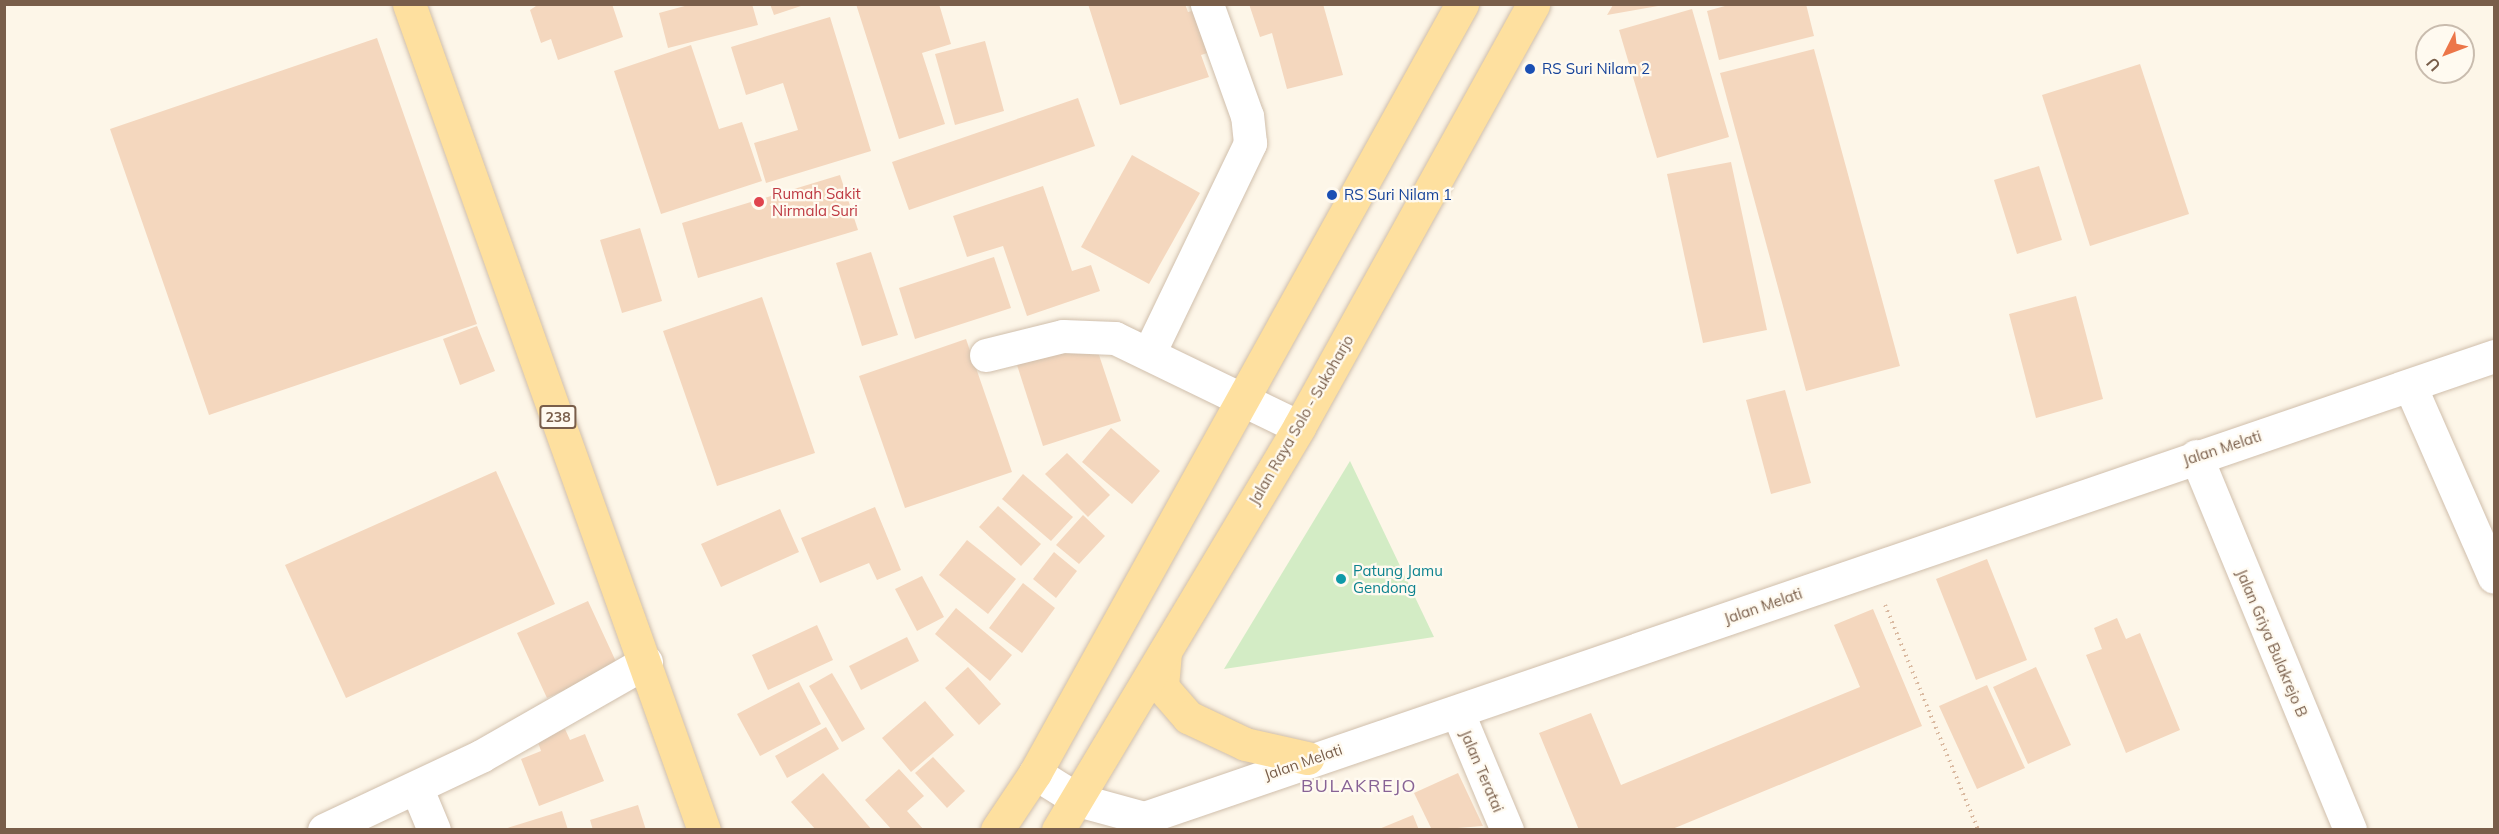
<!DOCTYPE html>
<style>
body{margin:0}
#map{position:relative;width:2499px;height:834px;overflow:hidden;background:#fdf6e8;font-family:Mulish,sans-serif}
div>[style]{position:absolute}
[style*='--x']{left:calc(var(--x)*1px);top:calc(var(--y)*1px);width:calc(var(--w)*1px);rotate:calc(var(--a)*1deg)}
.green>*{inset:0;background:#d3ecc5}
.building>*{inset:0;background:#f4d7be}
.path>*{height:4px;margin-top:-2px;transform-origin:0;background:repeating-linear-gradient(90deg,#dabaa1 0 1.5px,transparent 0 6px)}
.roads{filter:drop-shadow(0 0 2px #d0bfac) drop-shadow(0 0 2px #d0bfac)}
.street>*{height:33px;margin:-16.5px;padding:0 16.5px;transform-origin:16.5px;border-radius:16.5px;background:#fff}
.primary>*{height:33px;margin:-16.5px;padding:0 16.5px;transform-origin:16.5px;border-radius:16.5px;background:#fee09f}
.dots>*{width:16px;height:16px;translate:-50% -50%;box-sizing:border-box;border:3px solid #fffaf0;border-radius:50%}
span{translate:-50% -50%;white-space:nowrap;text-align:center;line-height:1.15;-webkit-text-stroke:4.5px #fffaf0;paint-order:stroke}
.shield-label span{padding:2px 4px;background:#fffaf0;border:2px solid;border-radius:4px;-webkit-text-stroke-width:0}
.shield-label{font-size:14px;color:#795e4a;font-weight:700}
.transit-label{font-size:15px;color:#164399}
.left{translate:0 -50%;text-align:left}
.health-label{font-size:15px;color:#be3a42}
.street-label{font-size:15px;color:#795e4a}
.culture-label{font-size:15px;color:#0d838f}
.quarter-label{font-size:18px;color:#876295;letter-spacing:1.5px}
.frame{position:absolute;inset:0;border:6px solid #795e4a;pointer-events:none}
.north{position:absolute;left:2415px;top:24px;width:60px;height:60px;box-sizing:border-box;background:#fffaf0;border:2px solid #c9bcae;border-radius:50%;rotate:228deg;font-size:16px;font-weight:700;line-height:24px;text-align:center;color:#795e4a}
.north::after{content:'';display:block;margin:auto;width:21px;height:27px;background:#ec7649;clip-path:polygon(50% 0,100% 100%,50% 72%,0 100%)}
</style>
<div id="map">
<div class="green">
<i style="clip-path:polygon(1350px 461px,1434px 637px,1224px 669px)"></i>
</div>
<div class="building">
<i style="clip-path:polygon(539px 4px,612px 4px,623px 37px,558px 60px,551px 39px,541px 43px,530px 10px)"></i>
<i style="clip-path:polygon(692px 4px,752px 4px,758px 25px,668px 48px,659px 13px)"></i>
<i style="clip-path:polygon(770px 4px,804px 4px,804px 5px,774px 15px)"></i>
<i style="clip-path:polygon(856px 4px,939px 4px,951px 44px,922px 53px,945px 124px,899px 139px)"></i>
<i style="clip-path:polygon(1088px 4px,1185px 4px,1188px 12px,1206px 7px,1220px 49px,1201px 55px,1209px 77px,1120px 105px)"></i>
<i style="clip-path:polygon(1249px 4px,1323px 4px,1343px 75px,1287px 89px,1272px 33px,1260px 37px)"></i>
<i style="clip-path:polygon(1732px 4px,1806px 4px,1814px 36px,1719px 60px,1707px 11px)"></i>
<i style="clip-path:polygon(1613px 5px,1658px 5px,1658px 6px,1607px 15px)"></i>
<i style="clip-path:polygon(1692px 9px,1729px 137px,1657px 158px,1619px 30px)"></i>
<i style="clip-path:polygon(830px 17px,871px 151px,766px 183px,754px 143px,798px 130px,783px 83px,746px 95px,731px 47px)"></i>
<i style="clip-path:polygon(377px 38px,477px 324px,209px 415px,110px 129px)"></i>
<i style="clip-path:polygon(985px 41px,1004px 111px,955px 125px,935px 54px)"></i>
<i style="clip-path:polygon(691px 45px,719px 129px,742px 122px,762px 181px,661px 214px,614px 71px)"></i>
<i style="clip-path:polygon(1814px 49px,1900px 366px,1806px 391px,1720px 73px)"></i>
<i style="clip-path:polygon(2140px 64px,2189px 214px,2090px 246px,2042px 95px)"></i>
<i style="clip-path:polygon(1078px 98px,1095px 146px,909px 210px,892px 162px)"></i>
<i style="clip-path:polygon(1132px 155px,1200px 193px,1149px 284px,1081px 247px)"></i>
<i style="clip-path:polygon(1731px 162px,1767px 330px,1703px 343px,1667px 174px)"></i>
<i style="clip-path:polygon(2039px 166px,2062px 240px,2017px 254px,1994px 180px)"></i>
<i style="clip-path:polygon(840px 175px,858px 230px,698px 278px,682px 223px)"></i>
<i style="clip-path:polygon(1043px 186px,1072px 271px,1091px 265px,1100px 291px,1027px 316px,1003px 246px,967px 257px,953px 216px)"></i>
<i style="clip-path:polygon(640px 228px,662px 301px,622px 313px,600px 240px)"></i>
<i style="clip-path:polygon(871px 252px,898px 335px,862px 346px,836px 263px)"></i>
<i style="clip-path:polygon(994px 257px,1011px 308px,915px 339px,899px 288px)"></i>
<i style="clip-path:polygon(2076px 296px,2103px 399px,2036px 418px,2009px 314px)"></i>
<i style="clip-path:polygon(762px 297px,815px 453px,717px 486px,663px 331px)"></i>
<i style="clip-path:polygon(477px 326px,495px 371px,460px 385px,443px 339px)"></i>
<i style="clip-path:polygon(966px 339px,1012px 472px,905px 508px,859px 376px)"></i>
<i style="clip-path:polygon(1094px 340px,1121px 421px,1043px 446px,1017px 365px)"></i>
<i style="clip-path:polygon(1785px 390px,1811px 483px,1771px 494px,1746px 400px)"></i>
<i style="clip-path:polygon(1111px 428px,1160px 471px,1132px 504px,1082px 462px)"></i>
<i style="clip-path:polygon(1067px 453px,1110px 495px,1088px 517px,1045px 474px)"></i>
<i style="clip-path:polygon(496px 471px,555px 604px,346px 698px,285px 565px)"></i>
<i style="clip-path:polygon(1023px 474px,1073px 517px,1051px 541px,1002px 499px)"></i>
<i style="clip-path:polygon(998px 506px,1041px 544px,1021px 566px,979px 527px)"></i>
<i style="clip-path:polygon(875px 507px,901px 570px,877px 580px,869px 563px,820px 583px,801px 538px)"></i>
<i style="clip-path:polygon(780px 509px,799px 552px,721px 587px,701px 544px)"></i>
<i style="clip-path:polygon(1083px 515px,1105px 536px,1079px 564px,1056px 545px)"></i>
<i style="clip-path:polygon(967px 540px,1016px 579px,988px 614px,939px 575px)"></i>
<i style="clip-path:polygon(1054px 552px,1077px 571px,1056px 598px,1033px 579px)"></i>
<i style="clip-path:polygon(1987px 559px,2027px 660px,1976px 680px,1936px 579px)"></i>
<i style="clip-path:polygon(922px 576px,944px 617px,917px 631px,895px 589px)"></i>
<i style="clip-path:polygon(1023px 583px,1055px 608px,1022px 653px,989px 628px)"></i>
<i style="clip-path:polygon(588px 601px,618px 666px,547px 698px,517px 633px)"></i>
<i style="clip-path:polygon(956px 608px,1012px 655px,990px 681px,935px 634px)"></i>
<i style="clip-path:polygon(1873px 609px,1922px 726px,1670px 830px,1579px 830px,1539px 733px,1591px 713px,1621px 785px,1860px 687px,1834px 625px)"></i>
<i style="clip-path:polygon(2117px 618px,2126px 639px,2140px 633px,2180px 730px,2126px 753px,2086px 655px,2102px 649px,2094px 628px)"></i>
<i style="clip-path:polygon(817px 625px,833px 660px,768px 690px,752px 655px)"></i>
<i style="clip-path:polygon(907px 637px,919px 661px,861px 690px,849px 666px)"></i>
<i style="clip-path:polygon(968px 667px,1001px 704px,979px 725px,945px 688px)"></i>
<i style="clip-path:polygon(2036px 667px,2071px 745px,2028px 764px,1993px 687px)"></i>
<i style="clip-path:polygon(832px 673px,865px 729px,842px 742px,809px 686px)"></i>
<i style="clip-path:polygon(799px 682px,821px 724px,760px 756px,737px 714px)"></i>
<i style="clip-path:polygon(1987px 685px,2025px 768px,1977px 789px,1939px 706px)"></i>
<i style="clip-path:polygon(925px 701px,954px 735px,911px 772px,882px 738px)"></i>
<i style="clip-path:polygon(826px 727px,839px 749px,787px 778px,775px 756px)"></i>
<i style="clip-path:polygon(565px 729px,570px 740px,585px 734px,604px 781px,539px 806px,521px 759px,541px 751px,537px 739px)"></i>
<i style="clip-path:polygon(933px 757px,965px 791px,947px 808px,915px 773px)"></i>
<i style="clip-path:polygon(899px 769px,924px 796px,907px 811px,924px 830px,892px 830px,865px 800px)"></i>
<i style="clip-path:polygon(823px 773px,872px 830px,816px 830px,791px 802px)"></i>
<i style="clip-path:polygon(1458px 773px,1483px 826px,1432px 830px,1414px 793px)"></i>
<i style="clip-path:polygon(638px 805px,646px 830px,593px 830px,590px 820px)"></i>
<i style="clip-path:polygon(562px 811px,568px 830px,504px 830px,504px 829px)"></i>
<i style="clip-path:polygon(1413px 815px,1419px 830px,1379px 830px,1379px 829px)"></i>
</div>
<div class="path">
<i style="--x:1885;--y:605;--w:243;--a:67.5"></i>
</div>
<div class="roads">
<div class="street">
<i style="--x:1150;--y:351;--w:231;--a:-64.3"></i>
<i style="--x:1250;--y:143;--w:27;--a:-96"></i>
<i style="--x:1247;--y:116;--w:119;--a:-109.7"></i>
<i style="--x:986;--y:355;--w:79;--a:-13.9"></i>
<i style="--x:1063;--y:336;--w:52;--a:2.2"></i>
<i style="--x:1115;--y:338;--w:204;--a:25.8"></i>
<i style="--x:2411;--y:388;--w:206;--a:66.3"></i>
<i style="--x:2196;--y:456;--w:404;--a:67.6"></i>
<i style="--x:1458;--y:713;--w:127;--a:67.3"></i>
<i style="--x:1035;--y:773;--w:51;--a:32.1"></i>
<i style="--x:1078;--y:800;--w:68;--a:15.3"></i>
<i style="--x:1144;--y:818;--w:1427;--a:-18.89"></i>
<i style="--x:417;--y:789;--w:44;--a:67.5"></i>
<i style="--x:324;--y:830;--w:174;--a:-25.2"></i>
<i style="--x:481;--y:756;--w:190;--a:-29.7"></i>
</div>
<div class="primary">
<i style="--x:409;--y:4;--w:877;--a:70.35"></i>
<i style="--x:1165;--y:652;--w:35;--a:95"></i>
<i style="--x:1162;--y:687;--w:40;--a:49"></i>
<i style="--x:1188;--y:717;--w:63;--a:25.3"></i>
<i style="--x:1245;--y:744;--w:64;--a:12.7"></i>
<i style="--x:997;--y:830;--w:69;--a:-56.3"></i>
<i style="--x:1035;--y:773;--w:880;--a:-60.96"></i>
<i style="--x:1058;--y:830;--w:470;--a:-59.1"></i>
<i style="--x:1299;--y:427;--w:483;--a:-61"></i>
</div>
</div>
<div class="dots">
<i style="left:1530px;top:69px;background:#1a4fb4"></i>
<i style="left:1332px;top:195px;background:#1a4fb4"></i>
<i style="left:759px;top:202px;background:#e0444e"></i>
<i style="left:1341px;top:579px;background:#0f9aa8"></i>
</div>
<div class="shield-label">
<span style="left:558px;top:417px">238</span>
</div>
<div class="transit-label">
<span class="left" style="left:1542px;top:69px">RS Suri Nilam 2</span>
<span class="left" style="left:1344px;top:195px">RS Suri Nilam 1</span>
</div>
<div class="health-label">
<span class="left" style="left:772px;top:202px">Rumah Sakit<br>Nirmala Suri</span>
</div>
<div class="street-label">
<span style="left:1301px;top:420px;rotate:-60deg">Jalan Raya Solo - Sukoharjo</span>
<span style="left:2222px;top:448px;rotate:-18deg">Jalan Melati</span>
<span style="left:1763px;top:606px;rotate:-19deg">Jalan Melati</span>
<span style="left:2272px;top:643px;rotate:67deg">Jalan Griya Bulakrejo B</span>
<span style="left:1303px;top:762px;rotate:-19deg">Jalan Melati</span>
<span style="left:1482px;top:771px;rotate:67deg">Jalan Teratai</span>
</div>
<div class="culture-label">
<span class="left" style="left:1353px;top:579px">Patung Jamu<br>Gendong</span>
</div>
<div class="quarter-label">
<span style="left:1359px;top:786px">BULAKREJO</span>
</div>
<div class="frame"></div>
<div class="north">U</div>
</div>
